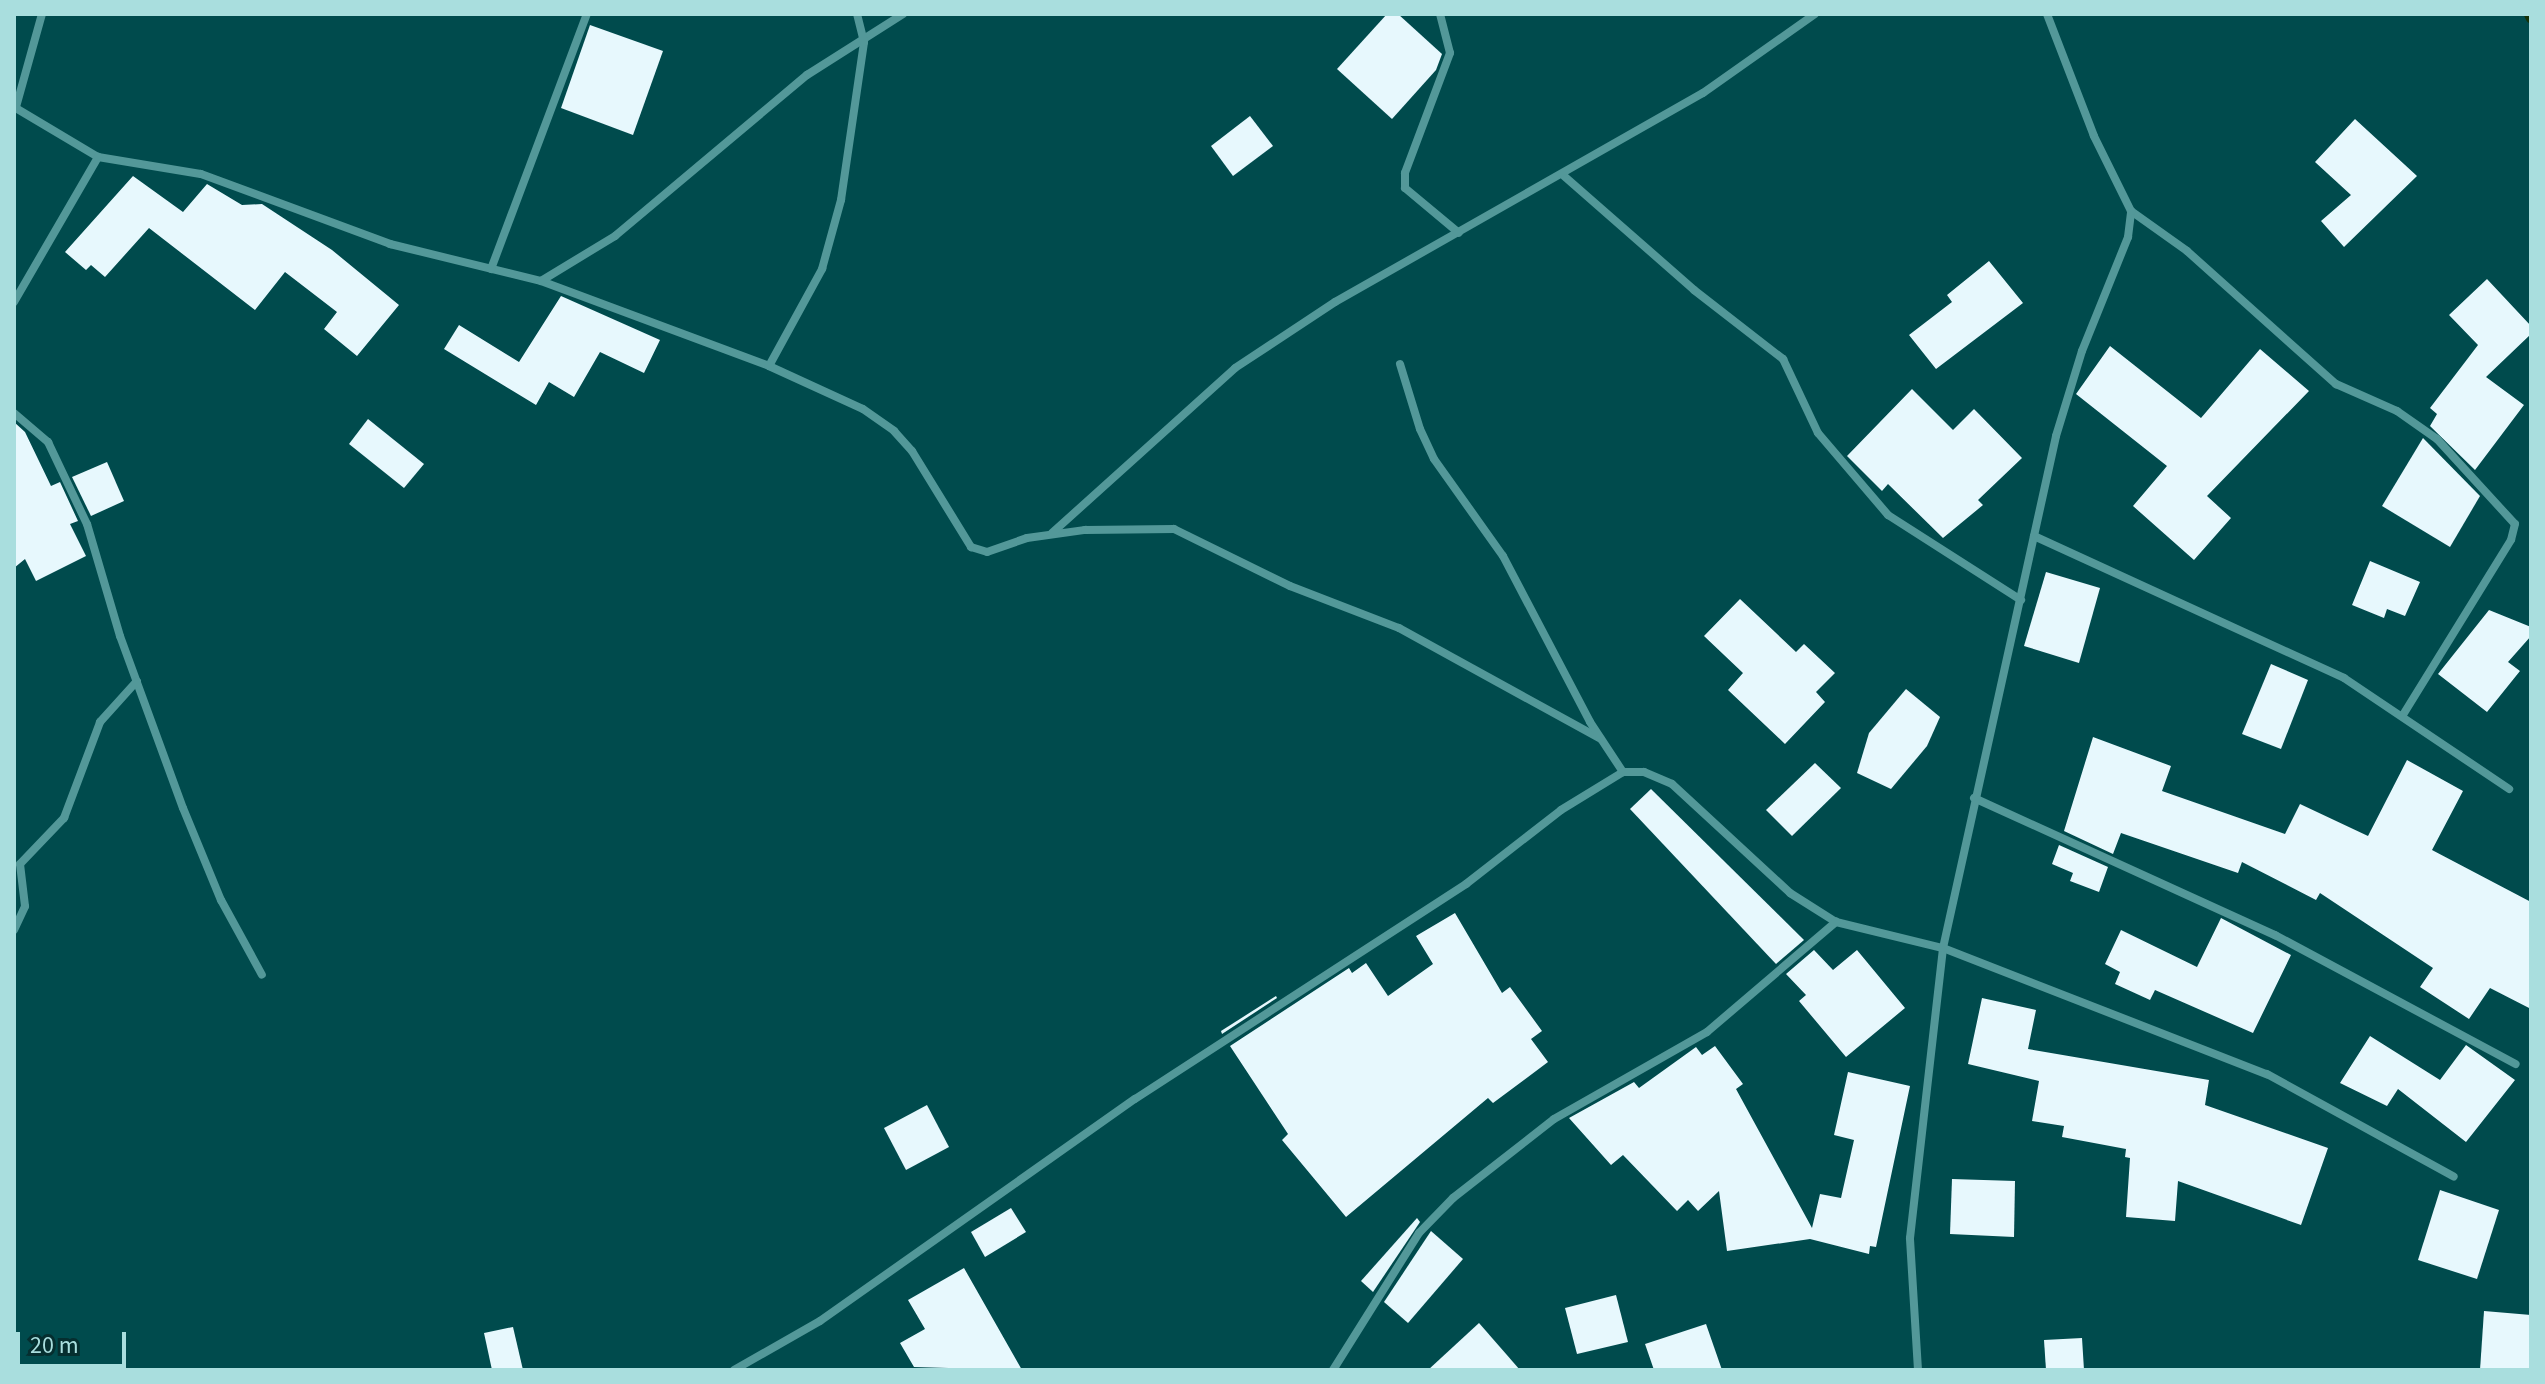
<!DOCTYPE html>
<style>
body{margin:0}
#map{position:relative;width:2545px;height:1384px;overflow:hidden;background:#004b4d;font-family:"Source Sans 3",sans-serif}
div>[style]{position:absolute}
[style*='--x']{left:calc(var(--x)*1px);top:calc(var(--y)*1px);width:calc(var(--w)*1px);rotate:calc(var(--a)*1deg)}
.stream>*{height:11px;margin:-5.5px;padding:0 5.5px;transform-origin:5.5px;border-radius:5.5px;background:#153207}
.building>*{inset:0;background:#e7f8fd}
.street>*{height:8px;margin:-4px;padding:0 4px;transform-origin:4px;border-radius:4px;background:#539899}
span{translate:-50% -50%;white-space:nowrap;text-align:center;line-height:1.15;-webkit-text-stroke:8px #052e2f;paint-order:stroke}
.frame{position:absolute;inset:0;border:16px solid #a9dede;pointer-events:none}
.scale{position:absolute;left:16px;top:1332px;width:110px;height:36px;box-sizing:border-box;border:4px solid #a9dede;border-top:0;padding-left:10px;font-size:24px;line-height:28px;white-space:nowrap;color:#a9dede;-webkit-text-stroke:6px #052e2f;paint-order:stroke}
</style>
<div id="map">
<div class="stream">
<i style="--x:2529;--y:14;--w:4;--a:63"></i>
</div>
<div class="building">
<i style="clip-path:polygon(1387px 14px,1398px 14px,1442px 54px,1436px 70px,1392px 119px,1337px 69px)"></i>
<i style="clip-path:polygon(590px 25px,663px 51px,633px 135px,561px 108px)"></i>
<i style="clip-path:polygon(1250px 116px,1273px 146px,1233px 176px,1211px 146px)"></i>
<i style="clip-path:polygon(2355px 119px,2417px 176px,2344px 247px,2321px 221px,2351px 195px,2315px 162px)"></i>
<i style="clip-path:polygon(133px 176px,183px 212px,207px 184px,242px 205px,262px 204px,332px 250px,399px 305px,357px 356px,324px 329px,337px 312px,285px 272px,255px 310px,149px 228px,105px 277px,91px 265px,86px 270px,65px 252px)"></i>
<i style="clip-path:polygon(1989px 261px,2023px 303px,1936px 369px,1909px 335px,1952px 302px,1947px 295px)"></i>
<i style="clip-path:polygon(2487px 279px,2531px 326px,2531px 334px,2486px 377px,2524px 405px,2475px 470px,2430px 426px,2437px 414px,2430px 408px,2478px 345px,2449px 315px)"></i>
<i style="clip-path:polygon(561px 296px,660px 340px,644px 373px,600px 352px,574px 397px,549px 382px,536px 405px,444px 349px,459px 325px,519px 362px)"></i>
<i style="clip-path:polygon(2110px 346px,2201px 418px,2260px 349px,2309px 391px,2207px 496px,2231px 518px,2194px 560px,2133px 506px,2167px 466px,2076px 394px)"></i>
<i style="clip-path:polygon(1912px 389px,1953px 430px,1974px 409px,2022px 458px,1978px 500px,1983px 505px,1943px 538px,1888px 484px,1882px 491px,1847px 456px)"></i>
<i style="clip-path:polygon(368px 419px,424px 464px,404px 488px,349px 444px)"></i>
<i style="clip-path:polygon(14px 422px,25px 432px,51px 486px,60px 482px,78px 521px,70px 524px,86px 556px,36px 581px,25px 559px,14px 568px)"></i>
<i style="clip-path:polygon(2423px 438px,2480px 496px,2450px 547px,2382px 506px)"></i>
<i style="clip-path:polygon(107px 462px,124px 501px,91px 516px,72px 477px)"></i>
<i style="clip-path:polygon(2370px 561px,2420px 582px,2405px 616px,2387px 609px,2384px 618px,2352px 605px)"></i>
<i style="clip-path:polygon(2046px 572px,2100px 588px,2079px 663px,2024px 646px)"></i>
<i style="clip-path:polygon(1740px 599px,1796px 652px,1804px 644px,1835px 673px,1816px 692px,1825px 702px,1785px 744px,1728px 690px,1743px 673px,1704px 636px)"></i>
<i style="clip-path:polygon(2489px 610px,2531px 627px,2531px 636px,2508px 662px,2520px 671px,2487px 712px,2438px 674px)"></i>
<i style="clip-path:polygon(2271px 664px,2308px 680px,2281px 749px,2242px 734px)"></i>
<i style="clip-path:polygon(1906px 689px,1940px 717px,1927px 746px,1891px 789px,1857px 773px,1869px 733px)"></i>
<i style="clip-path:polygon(2093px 737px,2171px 766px,2162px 791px,2285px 834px,2300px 804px,2368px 836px,2407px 760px,2463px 791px,2432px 850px,2531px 902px,2531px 1009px,2490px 988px,2469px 1019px,2420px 987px,2433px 968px,2320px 893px,2316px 900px,2242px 862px,2238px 873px,2121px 833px,2113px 854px,2064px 831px)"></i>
<i style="clip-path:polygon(1815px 763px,1841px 788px,1792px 836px,1766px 810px)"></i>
<i style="clip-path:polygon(1651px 789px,1804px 940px,1776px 964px,1630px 809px)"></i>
<i style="clip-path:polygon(2059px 845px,2108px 867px,2099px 892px,2070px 881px,2073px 873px,2052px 864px)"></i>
<i style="clip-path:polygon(1455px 913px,1502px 993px,1510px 987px,1542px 1031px,1531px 1039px,1548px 1062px,1493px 1103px,1488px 1098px,1346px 1217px,1282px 1140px,1288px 1134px,1230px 1046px,1349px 968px,1352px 973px,1366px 963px,1388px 996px,1433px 964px,1416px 936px)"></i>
<i style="clip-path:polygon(2221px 918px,2291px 955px,2253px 1033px,2155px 990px,2150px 1000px,2115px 984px,2120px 972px,2105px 964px,2121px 930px,2197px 967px)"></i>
<i style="clip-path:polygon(1814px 950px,1833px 970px,1857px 950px,1905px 1008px,1846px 1057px,1799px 1001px,1806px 995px,1786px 974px)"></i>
<i style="clip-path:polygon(1276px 996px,1277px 998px,1222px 1034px,1221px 1031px)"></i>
<i style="clip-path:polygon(1982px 998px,2036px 1010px,2028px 1049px,2209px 1080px,2205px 1105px,2328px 1148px,2301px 1225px,2178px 1181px,2175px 1221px,2126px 1217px,2130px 1158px,2125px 1157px,2126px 1149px,2062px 1137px,2064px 1126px,2032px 1121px,2039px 1081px,1968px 1064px)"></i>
<i style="clip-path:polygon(2370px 1036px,2440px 1080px,2466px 1045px,2515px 1080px,2466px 1142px,2398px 1089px,2387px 1106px,2340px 1083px)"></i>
<i style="clip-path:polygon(1715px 1046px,1743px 1084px,1736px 1089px,1812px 1228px,1820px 1194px,1841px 1198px,1854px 1140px,1834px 1135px,1848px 1072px,1910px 1086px,1876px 1247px,1870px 1246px,1869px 1254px,1810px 1239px,1727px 1251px,1719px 1191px,1698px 1211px,1688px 1200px,1677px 1211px,1623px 1155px,1611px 1165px,1569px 1118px,1634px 1082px,1639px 1088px,1696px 1047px,1702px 1055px)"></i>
<i style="clip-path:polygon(927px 1105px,949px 1147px,906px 1170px,884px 1128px)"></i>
<i style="clip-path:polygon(1952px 1179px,2015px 1181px,2014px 1237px,1950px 1234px)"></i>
<i style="clip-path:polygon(2440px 1190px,2499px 1210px,2477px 1279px,2418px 1260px)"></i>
<i style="clip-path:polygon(1011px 1208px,1026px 1232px,985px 1257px,971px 1232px)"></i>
<i style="clip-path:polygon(1417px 1218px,1420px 1222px,1373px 1292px,1361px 1281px)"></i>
<i style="clip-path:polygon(1431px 1231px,1463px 1259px,1408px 1323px,1384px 1302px)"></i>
<i style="clip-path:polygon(964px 1268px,1022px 1370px,914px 1367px,900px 1343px,925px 1329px,908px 1300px)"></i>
<i style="clip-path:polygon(1616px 1295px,1628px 1342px,1577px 1354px,1565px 1308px)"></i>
<i style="clip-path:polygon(2484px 1311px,2531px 1315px,2531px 1370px,2480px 1370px)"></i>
<i style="clip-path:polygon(1479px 1323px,1520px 1370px,1428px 1370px)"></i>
<i style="clip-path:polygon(1706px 1324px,1722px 1370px,1654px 1370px,1645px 1344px)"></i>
<i style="clip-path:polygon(513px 1327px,523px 1370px,492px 1370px,484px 1333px)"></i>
<i style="clip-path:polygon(2082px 1338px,2084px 1370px,2046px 1370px,2044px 1340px)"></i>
</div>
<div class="street">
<i style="--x:1440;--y:14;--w:40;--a:75.6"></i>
<i style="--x:1450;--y:53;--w:128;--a:110.6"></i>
<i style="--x:1405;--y:173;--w:15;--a:90"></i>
<i style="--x:1405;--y:188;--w:70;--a:39.8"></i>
<i style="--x:14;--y:107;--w:98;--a:30.8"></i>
<i style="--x:98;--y:157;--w:104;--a:9.4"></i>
<i style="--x:201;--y:174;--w:202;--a:20.3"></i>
<i style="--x:390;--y:244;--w:155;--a:13.8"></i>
<i style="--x:541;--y:281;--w:243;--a:20.4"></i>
<i style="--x:769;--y:366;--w:103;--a:24.6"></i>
<i style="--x:863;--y:409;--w:38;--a:35"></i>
<i style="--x:894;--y:431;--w:27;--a:48"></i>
<i style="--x:912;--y:451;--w:113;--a:58.4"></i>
<i style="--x:971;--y:547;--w:17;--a:17"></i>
<i style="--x:987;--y:552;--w:42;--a:-19.3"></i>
<i style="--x:1027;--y:538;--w:59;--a:-7.9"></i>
<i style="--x:1085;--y:530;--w:89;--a:-0.6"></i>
<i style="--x:1174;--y:529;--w:129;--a:26.2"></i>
<i style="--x:1290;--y:586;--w:117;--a:21.1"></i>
<i style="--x:1399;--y:628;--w:230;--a:28.8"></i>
<i style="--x:16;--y:107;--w:97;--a:-74.4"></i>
<i style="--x:1564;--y:176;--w:173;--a:41.2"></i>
<i style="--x:1694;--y:290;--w:113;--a:37.8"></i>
<i style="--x:1783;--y:359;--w:82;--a:64.7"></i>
<i style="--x:1818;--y:433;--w:108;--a:49.5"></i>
<i style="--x:1888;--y:515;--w:158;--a:32.6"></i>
<i style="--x:2131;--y:211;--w:69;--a:35.5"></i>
<i style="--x:2187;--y:251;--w:200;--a:41.8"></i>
<i style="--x:2336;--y:384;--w:67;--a:23.9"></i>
<i style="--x:2397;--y:411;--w:49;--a:35"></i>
<i style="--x:2437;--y:439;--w:115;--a:47.5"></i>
<i style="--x:2515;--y:524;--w:16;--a:104"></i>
<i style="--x:2511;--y:540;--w:206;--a:121.7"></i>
<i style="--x:491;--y:269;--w:272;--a:-69.4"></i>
<i style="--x:541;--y:281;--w:87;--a:-31.3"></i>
<i style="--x:615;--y:236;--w:251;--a:-40"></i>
<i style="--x:807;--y:75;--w:114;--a:-32.4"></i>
<i style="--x:14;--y:302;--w:168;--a:-59.9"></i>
<i style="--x:1400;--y:364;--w:68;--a:72.9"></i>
<i style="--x:1420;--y:429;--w:33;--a:65"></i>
<i style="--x:1434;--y:459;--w:119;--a:54.6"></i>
<i style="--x:1503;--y:556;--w:187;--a:62.3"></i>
<i style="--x:1590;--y:722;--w:60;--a:56.6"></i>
<i style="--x:769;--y:366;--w:111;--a:-61.3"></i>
<i style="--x:822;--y:269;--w:72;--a:-74.6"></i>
<i style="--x:841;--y:200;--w:160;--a:-81.7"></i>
<i style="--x:864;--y:42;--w:29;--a:-104"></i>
<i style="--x:14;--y:413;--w:45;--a:40.5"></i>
<i style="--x:48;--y:442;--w:91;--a:64.6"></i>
<i style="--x:87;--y:524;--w:117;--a:73.6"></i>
<i style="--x:120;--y:636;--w:183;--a:69.9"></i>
<i style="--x:183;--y:808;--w:100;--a:67.6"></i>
<i style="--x:221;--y:900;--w:85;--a:61.3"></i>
<i style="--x:1052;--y:533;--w:246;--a:-42"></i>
<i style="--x:1235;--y:368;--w:120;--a:-33.4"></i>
<i style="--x:1335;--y:302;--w:423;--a:-29.6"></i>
<i style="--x:1703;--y:93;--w:137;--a:-35.2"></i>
<i style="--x:2034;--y:536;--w:341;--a:24.6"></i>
<i style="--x:2344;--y:678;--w:199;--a:33.9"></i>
<i style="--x:1974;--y:798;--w:331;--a:24.5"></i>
<i style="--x:2275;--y:935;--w:273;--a:28.2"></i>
<i style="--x:14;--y:930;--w:26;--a:-65"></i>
<i style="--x:25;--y:906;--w:42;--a:-96.8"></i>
<i style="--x:20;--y:864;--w:64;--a:-46.3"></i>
<i style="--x:64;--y:818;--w:103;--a:-69.4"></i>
<i style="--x:100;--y:722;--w:55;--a:-47.9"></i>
<i style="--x:734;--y:1370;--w:99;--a:-29.7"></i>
<i style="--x:820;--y:1321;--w:385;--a:-35.2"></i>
<i style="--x:1135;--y:1099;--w:395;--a:-33"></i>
<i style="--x:1466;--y:884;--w:120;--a:-37.9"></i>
<i style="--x:1561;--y:810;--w:73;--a:-31.5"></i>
<i style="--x:1623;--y:772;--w:21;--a:0"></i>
<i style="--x:1644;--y:772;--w:30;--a:23"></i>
<i style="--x:1672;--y:784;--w:161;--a:42.7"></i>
<i style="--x:1790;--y:893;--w:54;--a:32.2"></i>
<i style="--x:1836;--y:922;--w:110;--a:13.7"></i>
<i style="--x:1943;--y:948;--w:348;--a:21.3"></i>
<i style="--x:2267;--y:1074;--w:213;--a:28.8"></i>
<i style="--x:1333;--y:1370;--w:162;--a:-57.9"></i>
<i style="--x:1419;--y:1233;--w:49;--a:-45.8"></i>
<i style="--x:1453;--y:1198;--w:128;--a:-38"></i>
<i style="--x:1554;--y:1119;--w:176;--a:-29.6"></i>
<i style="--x:1707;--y:1032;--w:170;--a:-40.5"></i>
<i style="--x:1918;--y:1370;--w:132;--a:-93.5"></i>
<i style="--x:1910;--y:1238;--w:292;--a:-83.5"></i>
<i style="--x:1943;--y:948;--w:524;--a:-77.55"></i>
<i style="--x:2056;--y:436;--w:89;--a:-73"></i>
<i style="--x:2082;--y:351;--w:123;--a:-68"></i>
<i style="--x:2128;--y:237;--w:26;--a:-83"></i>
<i style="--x:2131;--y:211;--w:84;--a:-116.3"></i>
<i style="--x:2094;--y:136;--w:131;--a:-111.1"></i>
</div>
<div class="frame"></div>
<div class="scale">20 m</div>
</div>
